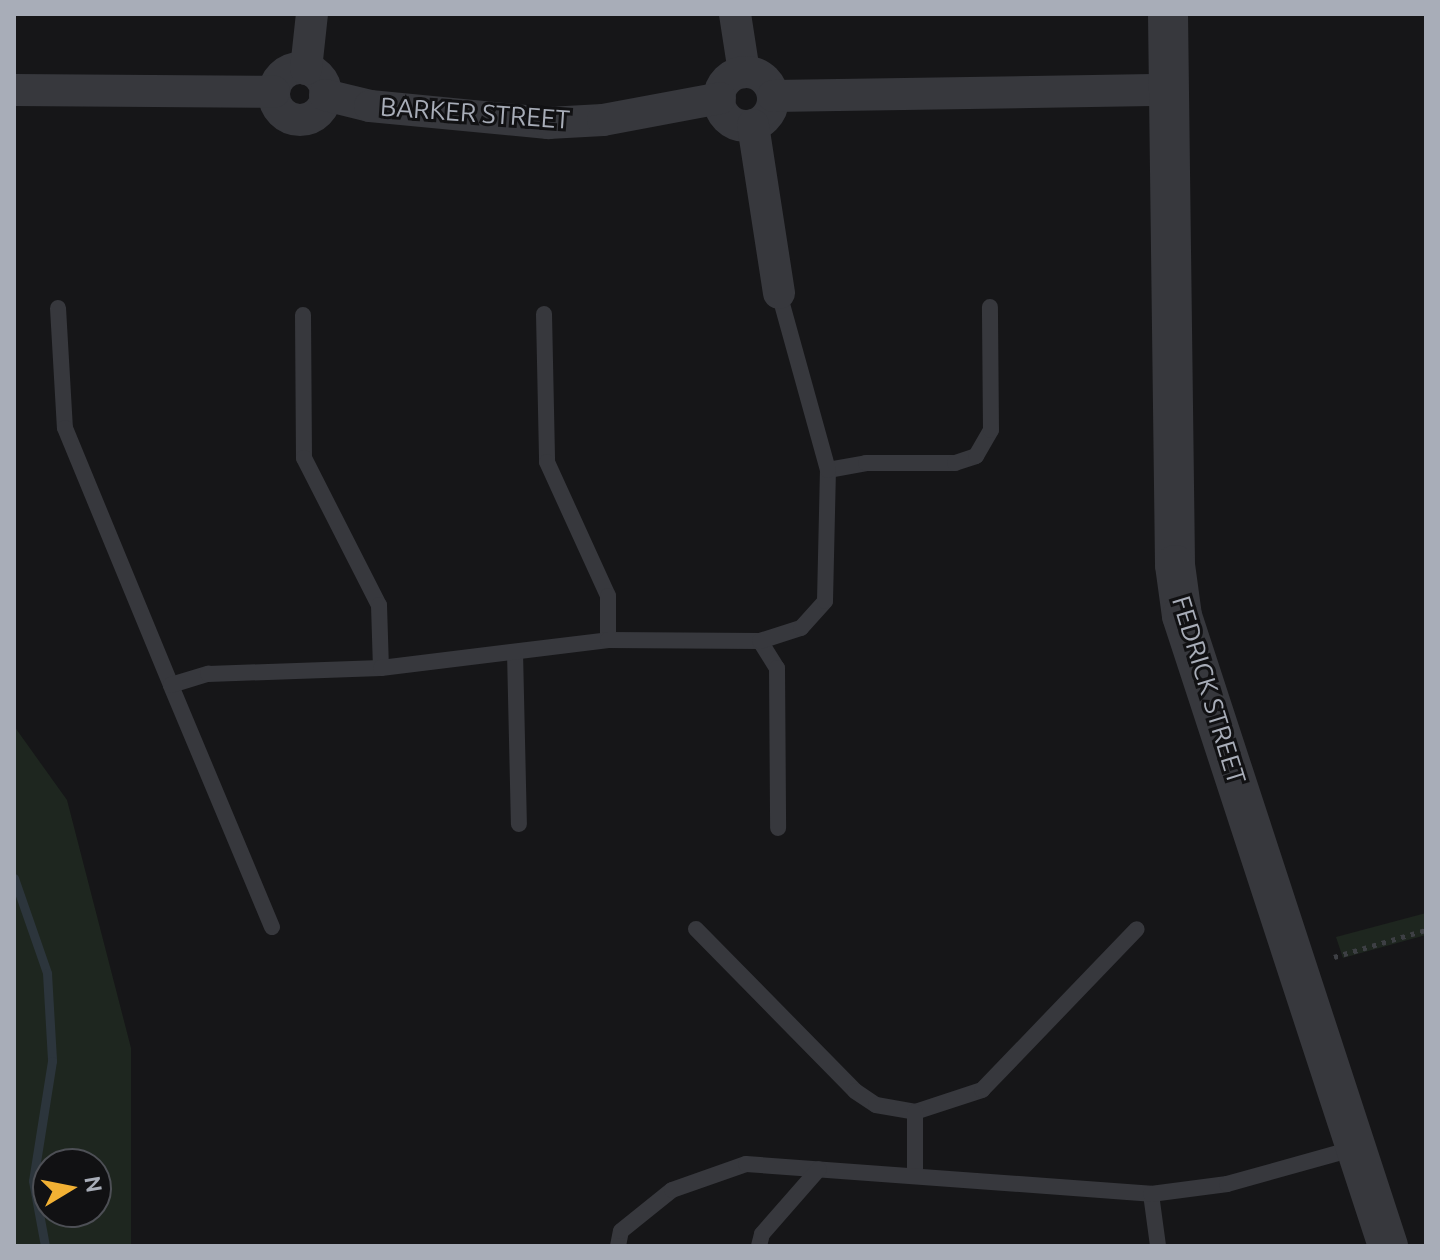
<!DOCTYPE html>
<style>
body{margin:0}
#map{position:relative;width:1440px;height:1260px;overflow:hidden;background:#161618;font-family:Ubuntu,sans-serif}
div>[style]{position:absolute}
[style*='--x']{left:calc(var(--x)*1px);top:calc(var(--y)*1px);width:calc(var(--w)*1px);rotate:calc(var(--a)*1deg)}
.green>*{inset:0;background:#1e261f}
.stream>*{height:9px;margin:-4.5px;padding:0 4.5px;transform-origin:4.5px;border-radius:4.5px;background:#2c353c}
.path>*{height:5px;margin-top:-2.5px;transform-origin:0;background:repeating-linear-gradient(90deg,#3d3f44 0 4px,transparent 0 10px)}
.service>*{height:16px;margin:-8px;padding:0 8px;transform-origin:8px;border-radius:8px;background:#37383d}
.minor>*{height:32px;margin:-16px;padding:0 16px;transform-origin:16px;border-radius:16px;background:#37383d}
.minor>.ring{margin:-16px;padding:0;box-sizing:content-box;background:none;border:32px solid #37383d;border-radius:50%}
.tertiary>*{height:40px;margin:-20px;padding:0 20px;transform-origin:20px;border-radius:20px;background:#37383d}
span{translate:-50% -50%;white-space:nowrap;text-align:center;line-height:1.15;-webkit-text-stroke:6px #111113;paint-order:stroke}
.street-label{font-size:26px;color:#a8adb8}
.frame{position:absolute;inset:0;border:16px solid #a8adb8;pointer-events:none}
.north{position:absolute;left:32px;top:1148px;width:80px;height:80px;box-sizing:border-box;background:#111113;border:2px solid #4d4f55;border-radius:50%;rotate:80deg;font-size:22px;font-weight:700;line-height:32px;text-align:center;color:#a8adb8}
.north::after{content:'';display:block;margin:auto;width:28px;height:36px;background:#f2b134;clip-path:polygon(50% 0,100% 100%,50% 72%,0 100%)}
</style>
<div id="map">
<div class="green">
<i style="clip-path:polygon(evenodd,14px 726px,67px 800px,131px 1048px,131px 1246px,14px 1246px,14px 726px,48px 1164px,96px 1164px,96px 1212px,48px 1212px,48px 1164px)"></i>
<i style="clip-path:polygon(1426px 913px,1426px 935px,1343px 958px,1336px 937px)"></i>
</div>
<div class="stream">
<i style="--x:14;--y:878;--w:101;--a:70.8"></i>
<i style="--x:47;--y:973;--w:88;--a:86.7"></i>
<i style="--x:52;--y:1061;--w:121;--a:99"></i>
<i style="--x:33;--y:1181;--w:66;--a:79.5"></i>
</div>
<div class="path">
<i style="--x:1334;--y:957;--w:96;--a:-16.4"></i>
</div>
<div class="service">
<i style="--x:58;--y:308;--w:120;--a:86.7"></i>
<i style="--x:65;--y:428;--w:278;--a:67.6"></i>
<i style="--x:544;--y:314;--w:148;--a:88.8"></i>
<i style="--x:547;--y:462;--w:147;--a:65.5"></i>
<i style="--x:608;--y:596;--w:44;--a:90"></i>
<i style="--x:303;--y:315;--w:143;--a:89.6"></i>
<i style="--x:304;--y:458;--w:165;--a:63"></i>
<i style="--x:379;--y:605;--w:63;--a:88.2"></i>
<i style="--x:828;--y:470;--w:39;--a:-10"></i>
<i style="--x:866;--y:463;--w:89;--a:0"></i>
<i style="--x:955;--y:463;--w:22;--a:-18"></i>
<i style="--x:976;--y:456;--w:30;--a:-60"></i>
<i style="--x:991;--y:430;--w:123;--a:-90.5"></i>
<i style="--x:760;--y:641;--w:32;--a:58"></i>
<i style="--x:777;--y:668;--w:160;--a:89.6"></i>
<i style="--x:515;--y:652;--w:172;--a:88.7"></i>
<i style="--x:272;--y:927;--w:262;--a:-112.7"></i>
<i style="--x:171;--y:685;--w:39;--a:-17"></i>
<i style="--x:208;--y:674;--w:173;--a:-2"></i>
<i style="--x:381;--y:668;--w:229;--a:-7"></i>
<i style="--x:608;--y:640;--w:152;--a:0.4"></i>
<i style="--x:760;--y:641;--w:43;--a:-17.6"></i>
<i style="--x:801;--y:628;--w:36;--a:-48"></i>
<i style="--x:825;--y:601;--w:131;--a:-88.7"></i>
<i style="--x:828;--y:470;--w:184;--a:-105.5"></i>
<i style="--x:696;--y:929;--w:227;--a:45.5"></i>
<i style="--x:855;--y:1091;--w:25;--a:34"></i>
<i style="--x:876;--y:1105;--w:40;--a:10"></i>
<i style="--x:915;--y:1112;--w:71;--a:-18.2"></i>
<i style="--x:982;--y:1090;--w:223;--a:-46.1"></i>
<i style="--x:915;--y:1174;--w:62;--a:-90"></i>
<i style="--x:1151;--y:1194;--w:52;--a:82.3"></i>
<i style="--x:618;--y:1246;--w:15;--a:-79"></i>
<i style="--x:621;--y:1231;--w:65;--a:-38.8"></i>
<i style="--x:672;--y:1190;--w:78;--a:-19.4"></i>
<i style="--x:746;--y:1164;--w:406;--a:4.2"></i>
<i style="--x:1151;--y:1194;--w:77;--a:-7.5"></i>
<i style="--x:1227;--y:1184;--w:134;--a:-15.6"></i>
<i style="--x:759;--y:1246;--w:12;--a:-76"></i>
<i style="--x:762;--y:1234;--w:86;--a:-48.8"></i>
</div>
<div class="minor">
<i style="--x:735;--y:14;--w:59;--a:81.2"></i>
<i class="ring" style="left:274px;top:68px;width:20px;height:20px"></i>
<i style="--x:306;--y:69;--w:55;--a:-83.8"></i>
<i class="ring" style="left:719px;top:72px;width:22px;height:22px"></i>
<i style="--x:14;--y:90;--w:260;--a:0.4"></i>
<i style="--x:325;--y:95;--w:46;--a:13.7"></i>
<i style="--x:370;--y:106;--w:179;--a:5.5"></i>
<i style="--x:548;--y:123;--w:55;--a:-3.1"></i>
<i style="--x:603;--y:120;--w:119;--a:-10.6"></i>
<i style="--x:773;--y:96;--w:395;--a:-0.9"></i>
<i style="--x:753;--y:125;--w:170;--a:81.2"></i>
</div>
<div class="tertiary">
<i style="--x:1168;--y:14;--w:551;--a:89.27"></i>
<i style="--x:1175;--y:565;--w:51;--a:82.2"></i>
<i style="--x:1182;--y:616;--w:663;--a:71.89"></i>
</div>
<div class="street-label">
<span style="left:475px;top:113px;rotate:4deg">BARKER STREET</span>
<span style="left:1209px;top:690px;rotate:73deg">FEDRICK STREET</span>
</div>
<div class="frame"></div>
<div class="north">N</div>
</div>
